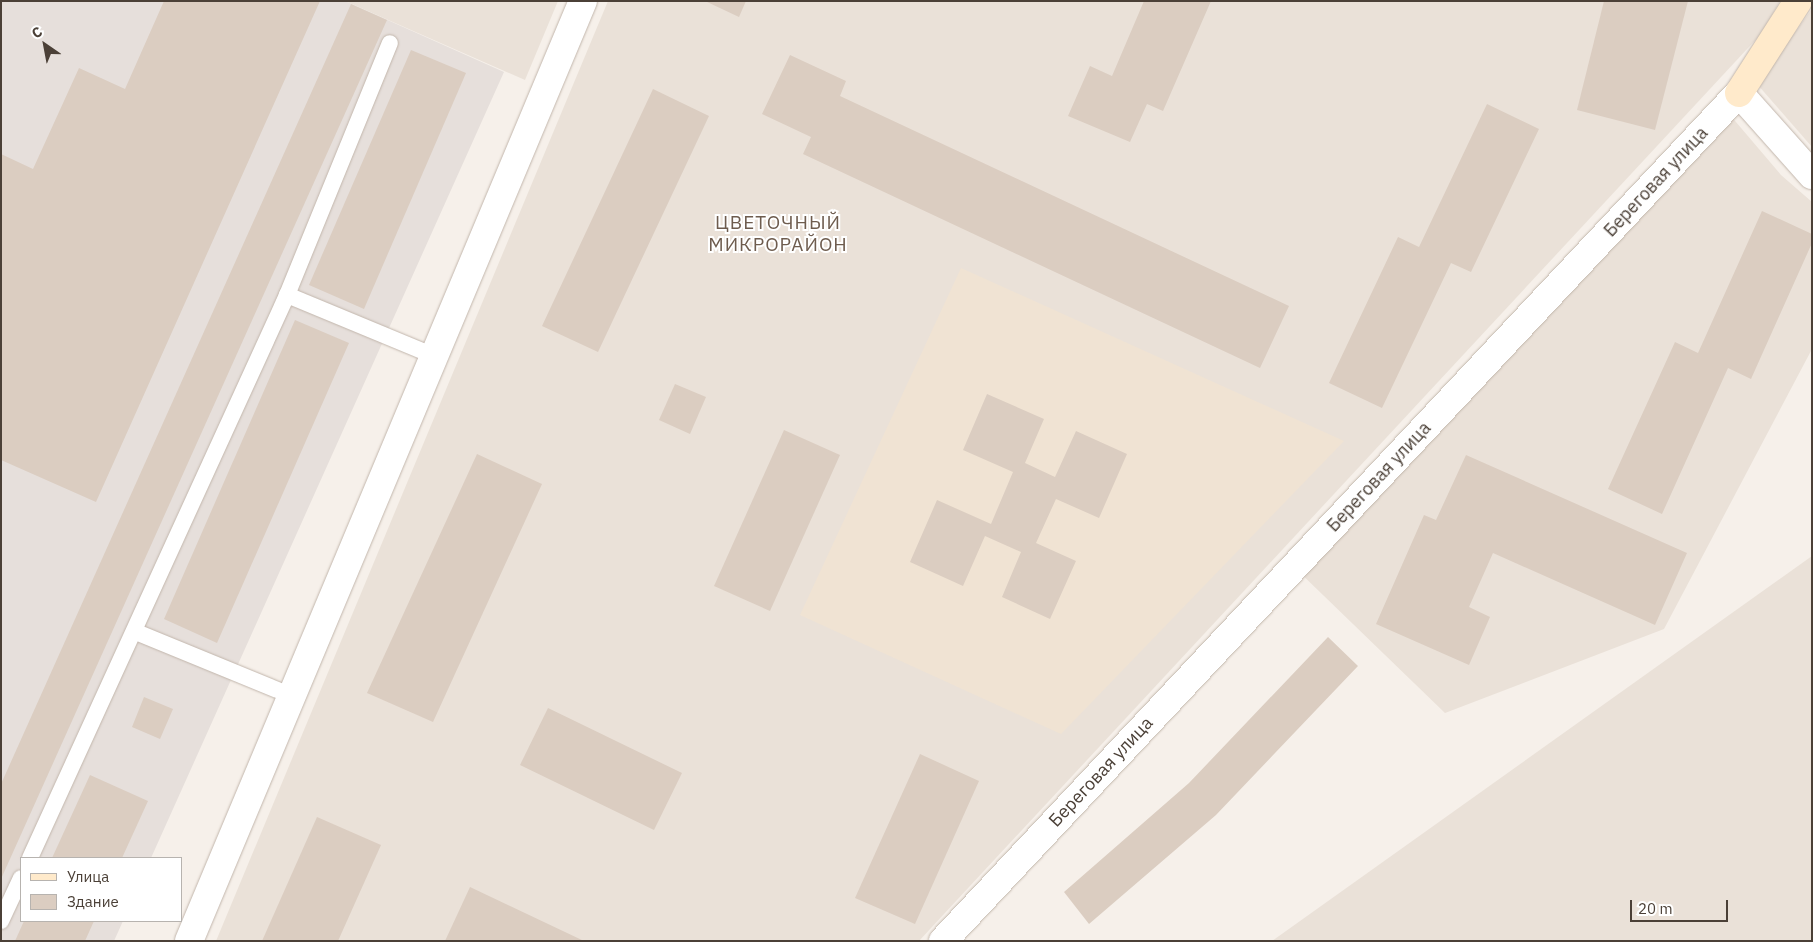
<!DOCTYPE html>
<meta charset="utf-8">
<style>
body{margin:0}
#map{position:relative;width:1813px;height:942px;overflow:hidden;background:#f6f0ea;font-family:"IBM Plex Sans",sans-serif}
div>[style]{position:absolute}
[style*='--x']{left:calc(var(--x)*1px);top:calc(var(--y)*1px);width:calc(var(--w)*1px);rotate:calc(var(--a)*1deg)}
.residential>*{inset:0;background:#eae1d8}
.industrial>*{inset:0;background:#e6dfdb}
.education>*{inset:0;background:#f0e3d3}
.building>*{inset:0;background:#dbcdc1}
.roads{filter:drop-shadow(0 0 1px #c2b6ac) drop-shadow(0 0 1px #c2b6ac)}
.lane>*{height:16px;margin:-8px;padding:0 8px;transform-origin:8px;border-radius:8px;background:#fff}
.street>*{height:28px;margin:-14px;padding:0 14px;transform-origin:14px;border-radius:14px;background:#fff}
.secondary>*{height:28px;margin:-14px;padding:0 14px;transform-origin:14px;border-radius:14px;background:#ffeacb}
span{translate:-50% -50%;white-space:nowrap;text-align:center;line-height:1.15;-webkit-text-stroke:4px #fff;paint-order:stroke}
.street-label{font-size:18px;color:#4b4037}
.neighbourhood-label{font-size:19px;color:#6e5c4e;letter-spacing:1px}
.frame{position:absolute;inset:0;border:2px solid #4b4037;pointer-events:none}
.legend{position:absolute;left:20px;top:857px;width:162px;height:65px;box-sizing:border-box;background:#fff;border:1px solid #b7b3af;margin:0;padding:6px 9px;list-style:none;font-size:15px;color:#4b4037}
.legend li{display:flex;align-items:center;gap:10px;height:25px}
.legend b{width:25px;border:1px solid #b7b3af}
.north{position:absolute;left:20px;top:20px;width:50px;height:50px;-webkit-text-stroke:4px #fff;paint-order:stroke;rotate:327deg;font-size:14px;font-weight:700;line-height:20px;text-align:center;color:#4b4037}
.north::after{content:'';display:block;margin:auto;width:18px;height:22px;background:#4b4037;clip-path:polygon(50% 0,100% 100%,50% 72%,0 100%)}
.scale{position:absolute;left:1630px;top:900px;width:98px;height:22px;box-sizing:border-box;border:2px solid #4b4037;border-top:0;padding-left:6px;font-size:15px;line-height:18px;white-space:nowrap;color:#4b4037;-webkit-text-stroke:4px #fff;paint-order:stroke}
</style>
<div id="map">
<div class="residential">
<i style="clip-path:polygon(345px 1px,558px 1px,525px 80px)"></i>
<i style="clip-path:polygon(608px 1px,1780px 1px,1761px 34px,919px 941px,216px 941px)"></i>
<i style="clip-path:polygon(1812px 9px,1812px 147px,1757px 84px)"></i>
<i style="clip-path:polygon(1730px 115px,1781px 175px,1812px 202px,1812px 349px,1664px 629px,1445px 713px,1293px 566px)"></i>
<i style="clip-path:polygon(1812px 556px,1812px 941px,1272px 941px)"></i>
</div>
<div class="industrial">
<i style="clip-path:polygon(1px 1px,345px 1px,504px 72px,151px 858px,21px 858px,21px 921px,123px 921px,114px 941px,1px 941px)"></i>
</div>
<div class="education">
<i style="clip-path:polygon(961px 268px,1344px 441px,1061px 734px,800px 615px)"></i>
</div>
<div class="building">
<i style="clip-path:polygon(164px 1px,320px 1px,96px 502px,1px 460px,1px 154px,33px 169px,79px 68px,125px 89px)"></i>
<i style="clip-path:polygon(705px 1px,746px 1px,739px 17px)"></i>
<i style="clip-path:polygon(1144px 1px,1211px 1px,1163px 111px,1147px 104px,1130px 142px,1068px 116px,1090px 66px,1112px 76px)"></i>
<i style="clip-path:polygon(1604px 1px,1688px 1px,1655px 130px,1577px 110px)"></i>
<i style="clip-path:polygon(351px 4px,387px 20px,1px 879px,1px 784px)"></i>
<i style="clip-path:polygon(411px 50px,466px 73px,364px 309px,309px 285px)"></i>
<i style="clip-path:polygon(790px 55px,846px 81px,840px 96px,1289px 306px,1260px 368px,803px 154px,811px 137px,762px 114px)"></i>
<i style="clip-path:polygon(653px 89px,709px 116px,598px 352px,542px 326px)"></i>
<i style="clip-path:polygon(1487px 104px,1539px 129px,1471px 272px,1451px 263px,1382px 408px,1329px 383px,1398px 237px,1419px 247px)"></i>
<i style="clip-path:polygon(1762px 211px,1812px 234px,1812px 243px,1751px 379px,1728px 368px,1662px 514px,1608px 489px,1675px 342px,1698px 353px)"></i>
<i style="clip-path:polygon(295px 320px,349px 343px,217px 643px,164px 619px)"></i>
<i style="clip-path:polygon(675px 384px,706px 397px,690px 434px,659px 420px)"></i>
<i style="clip-path:polygon(987px 394px,1044px 419px,1025px 463px,1055px 477px,1076px 431px,1127px 454px,1099px 518px,1056px 499px,1036px 543px,1076px 561px,1050px 619px,1002px 597px,1021px 552px,985px 536px,963px 586px,910px 562px,937px 500px,991px 524px,1013px 472px,963px 450px)"></i>
<i style="clip-path:polygon(784px 430px,840px 455px,770px 611px,714px 586px)"></i>
<i style="clip-path:polygon(477px 454px,542px 484px,433px 722px,367px 693px)"></i>
<i style="clip-path:polygon(1466px 455px,1687px 553px,1655px 625px,1493px 553px,1469px 607px,1490px 617px,1469px 665px,1376px 624px,1424px 515px,1436px 520px)"></i>
<i style="clip-path:polygon(1328px 637px,1358px 666px,1216px 815px,1089px 924px,1064px 892px,1189px 783px)"></i>
<i style="clip-path:polygon(144px 697px,173px 709px,160px 739px,132px 727px)"></i>
<i style="clip-path:polygon(548px 708px,682px 773px,654px 830px,520px 765px)"></i>
<i style="clip-path:polygon(920px 754px,979px 781px,915px 924px,855px 898px)"></i>
<i style="clip-path:polygon(90px 775px,148px 801px,122px 858px,52px 858px)"></i>
<i style="clip-path:polygon(317px 817px,381px 845px,338px 941px,262px 941px)"></i>
<i style="clip-path:polygon(470px 887px,584px 941px,445px 941px)"></i>
<i style="clip-path:polygon(24px 921px,94px 921px,85px 941px,15px 941px)"></i>
</div>
<div class="roads">
<div class="lane">
<i style="--x:287;--y:295;--w:159;--a:22.5"></i>
<i style="--x:136;--y:632;--w:169;--a:22.3"></i>
<i style="--x:30;--y:858;--w:619;--a:-65.46"></i>
<i style="--x:287;--y:295;--w:272;--a:-67.8"></i>
<i style="--x:1;--y:921;--w:47;--a:-65.1"></i>
</div>
<div class="street">
<i style="--x:189;--y:941;--w:1019;--a:-67.26"></i>
<i style="--x:943;--y:941;--w:1163;--a:-46.81"></i>
<i style="--x:1739;--y:93;--w:110;--a:48.3"></i>
</div>
<div class="secondary">
<i style="--x:1739;--y:93;--w:109;--a:-57.3"></i>
</div>
</div>
<div class="street-label">
<span style="left:1656px;top:182px;rotate:-47deg">Береговая улица</span>
<span style="left:1379px;top:477px;rotate:-47deg">Береговая улица</span>
<span style="left:1101px;top:772px;rotate:-47deg">Береговая улица</span>
</div>
<div class="neighbourhood-label">
<span style="left:778px;top:234px">ЦВЕТОЧНЫЙ<br>МИКРОРАЙОН</span>
</div>
<div class="frame"></div>
<ul class="legend">
<li><b style="height:6px;background:#ffeacb"></b>Улица</li>
<li><b style="height:14px;background:#dbcdc1"></b>Здание</li>
</ul>
<div class="north">С</div>
<div class="scale">20 m</div>
</div>
